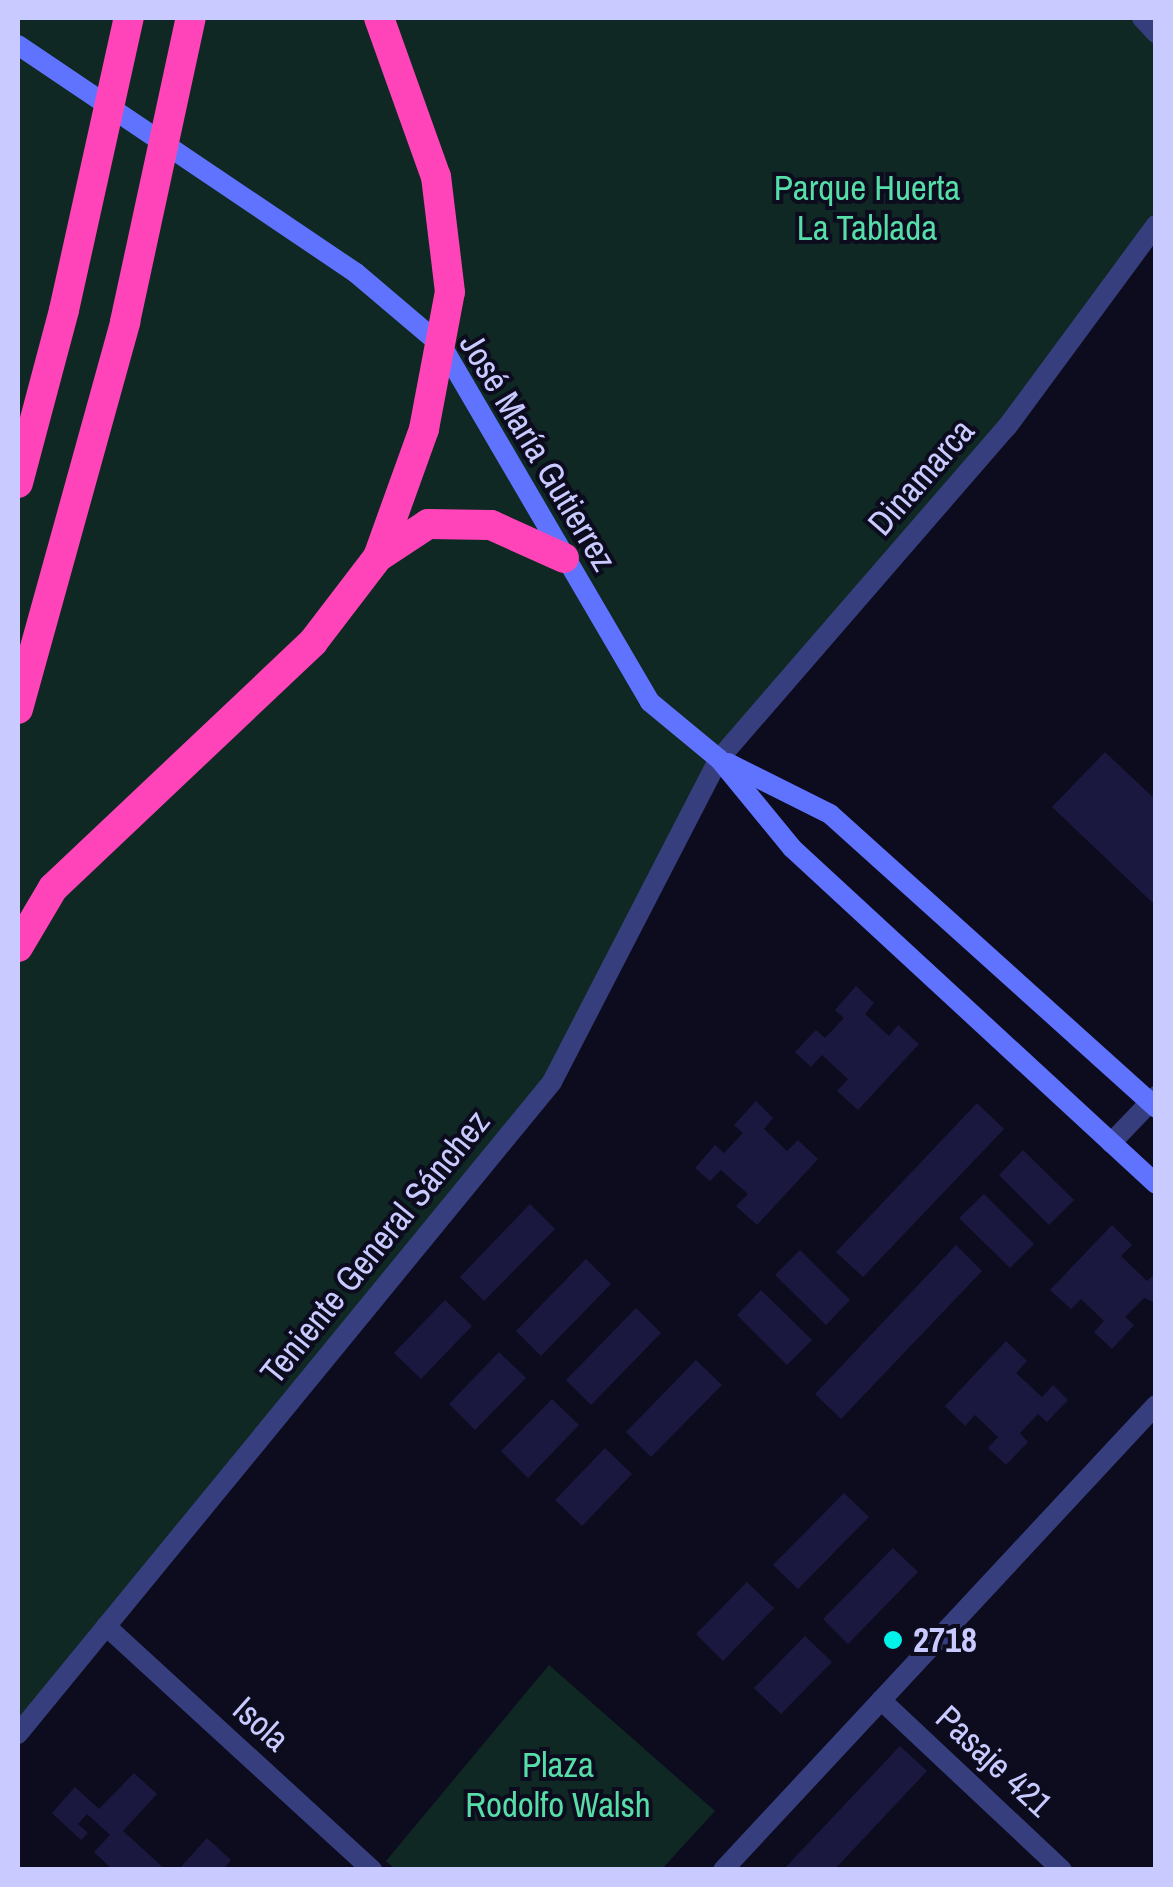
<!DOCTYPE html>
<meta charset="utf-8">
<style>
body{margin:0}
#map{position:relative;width:1173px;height:1887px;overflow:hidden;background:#0c0c1e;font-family:"Archivo Narrow",sans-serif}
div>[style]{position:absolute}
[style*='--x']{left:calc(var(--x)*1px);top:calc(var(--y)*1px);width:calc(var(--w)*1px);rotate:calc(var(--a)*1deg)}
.green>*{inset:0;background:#0f2823}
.building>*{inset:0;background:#1a183e}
.lane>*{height:20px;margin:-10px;padding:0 10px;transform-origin:10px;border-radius:10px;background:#373e7d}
.street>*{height:20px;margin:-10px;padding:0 10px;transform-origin:10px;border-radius:10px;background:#373e7d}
.secondary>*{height:20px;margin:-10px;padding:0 10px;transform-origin:10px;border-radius:10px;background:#6073fe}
.highway>*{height:30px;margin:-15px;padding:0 15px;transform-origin:15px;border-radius:15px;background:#fe44b8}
.highway-bridge>*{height:30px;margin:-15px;padding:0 15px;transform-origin:15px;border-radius:15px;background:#fe44b8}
.dots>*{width:28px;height:28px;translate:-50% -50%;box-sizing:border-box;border:5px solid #0c0c1e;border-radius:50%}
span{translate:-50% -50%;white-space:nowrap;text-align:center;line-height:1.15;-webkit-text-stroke:8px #0c0c1e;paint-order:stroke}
.park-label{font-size:35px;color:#56dda8}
.street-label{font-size:35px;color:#c9caff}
.poi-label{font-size:35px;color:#c9caff;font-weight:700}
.left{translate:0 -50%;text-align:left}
.frame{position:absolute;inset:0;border:20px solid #c9caff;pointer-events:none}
</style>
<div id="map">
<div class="green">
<i style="clip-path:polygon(18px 18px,1142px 18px,1155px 33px,1155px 225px,1007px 427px,719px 759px,552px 1082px,18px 1734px)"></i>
<i style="clip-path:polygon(549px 1665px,715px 1811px,662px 1869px,395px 1869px,386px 1861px)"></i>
</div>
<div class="building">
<i style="clip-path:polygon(1105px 752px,1156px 800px,1156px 906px,1052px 807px)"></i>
<i style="clip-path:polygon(856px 986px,874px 1003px,865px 1014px,889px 1036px,898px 1025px,919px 1044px,858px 1110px,837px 1091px,848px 1079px,822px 1055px,811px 1067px,795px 1052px,816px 1030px,825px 1038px,844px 1018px,835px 1010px)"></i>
<i style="clip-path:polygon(756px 1101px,773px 1118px,764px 1129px,787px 1151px,798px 1140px,818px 1159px,757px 1225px,736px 1206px,748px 1194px,721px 1170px,710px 1181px,695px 1168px,715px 1145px,724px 1153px,743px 1133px,734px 1125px)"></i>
<i style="clip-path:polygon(977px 1103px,1004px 1129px,863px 1277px,836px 1252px)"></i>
<i style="clip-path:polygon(1023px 1150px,1074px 1200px,1049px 1225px,999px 1175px)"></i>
<i style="clip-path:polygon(984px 1194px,1034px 1244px,1010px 1268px,959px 1218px)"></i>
<i style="clip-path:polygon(530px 1204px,555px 1229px,484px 1301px,460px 1277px)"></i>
<i style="clip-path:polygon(1112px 1225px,1132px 1245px,1121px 1256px,1147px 1281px,1156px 1272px,1156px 1303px,1144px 1298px,1125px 1317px,1134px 1325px,1112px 1349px,1094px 1332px,1104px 1321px,1081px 1299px,1071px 1309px,1050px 1290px)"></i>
<i style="clip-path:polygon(956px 1245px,982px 1271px,841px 1419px,815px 1394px)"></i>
<i style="clip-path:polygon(800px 1250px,850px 1300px,826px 1325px,775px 1275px)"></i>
<i style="clip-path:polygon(586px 1259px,611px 1284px,541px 1356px,516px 1331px)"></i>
<i style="clip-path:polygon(761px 1290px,812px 1340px,787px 1365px,737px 1315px)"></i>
<i style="clip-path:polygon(445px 1300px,472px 1326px,421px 1379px,394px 1353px)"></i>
<i style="clip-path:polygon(636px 1308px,661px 1333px,591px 1405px,566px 1380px)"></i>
<i style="clip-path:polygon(1006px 1341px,1027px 1361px,1016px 1373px,1042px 1397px,1053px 1385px,1068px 1400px,1047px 1422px,1038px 1414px,1020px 1433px,1028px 1442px,1006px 1465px,988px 1448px,998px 1437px,975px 1415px,965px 1426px,945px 1406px)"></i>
<i style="clip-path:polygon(499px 1352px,526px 1378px,475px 1430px,449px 1404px)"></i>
<i style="clip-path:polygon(696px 1360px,722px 1385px,651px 1457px,626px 1432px)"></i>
<i style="clip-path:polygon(552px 1399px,579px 1425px,528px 1478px,501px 1451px)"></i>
<i style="clip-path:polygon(605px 1448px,632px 1474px,582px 1526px,555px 1500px)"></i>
<i style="clip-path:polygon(844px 1493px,869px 1517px,798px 1589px,773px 1565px)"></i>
<i style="clip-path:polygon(893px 1548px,918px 1572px,848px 1644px,823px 1619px)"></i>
<i style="clip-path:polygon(747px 1582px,774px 1608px,723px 1661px,696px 1634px)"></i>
<i style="clip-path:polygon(805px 1636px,832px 1662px,781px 1714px,754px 1688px)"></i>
<i style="clip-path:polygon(900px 1746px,927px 1771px,834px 1870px,783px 1870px)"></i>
<i style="clip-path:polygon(134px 1773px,157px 1794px,123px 1831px,166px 1870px,113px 1870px,94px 1852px,110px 1835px,87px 1814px,78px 1824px,88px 1833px,81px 1840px,52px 1813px,75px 1787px,99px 1809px)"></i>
<i style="clip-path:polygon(207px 1838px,231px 1860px,223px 1870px,178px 1870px)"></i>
</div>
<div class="lane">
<i style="--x:1111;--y:1143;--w:65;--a:-46.2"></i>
</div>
<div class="street">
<i style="--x:1142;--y:18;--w:21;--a:47"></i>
<i style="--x:106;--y:1626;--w:361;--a:42.5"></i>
<i style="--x:881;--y:1700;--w:248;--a:43.2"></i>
<i style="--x:18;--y:1734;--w:843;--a:-50.68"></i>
<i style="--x:552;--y:1082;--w:364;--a:-62.7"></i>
<i style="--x:719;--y:759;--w:440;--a:-49.1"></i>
<i style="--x:1007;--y:427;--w:251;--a:-53.6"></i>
<i style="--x:723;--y:1870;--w:635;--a:-47.04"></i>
</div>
<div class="secondary">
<i style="--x:18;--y:45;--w:408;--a:34"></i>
<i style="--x:356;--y:273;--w:113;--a:40.3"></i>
<i style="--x:442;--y:346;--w:412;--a:59.7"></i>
<i style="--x:650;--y:702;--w:89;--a:39.6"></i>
<i style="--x:719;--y:759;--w:115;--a:50.6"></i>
<i style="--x:792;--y:848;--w:495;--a:42.7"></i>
<i style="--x:728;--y:763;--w:114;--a:26.6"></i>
<i style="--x:830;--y:814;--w:439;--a:42"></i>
</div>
<div class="highway">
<i style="--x:18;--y:483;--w:179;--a:-75.1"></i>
<i style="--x:378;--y:557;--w:60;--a:-33.4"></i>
<i style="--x:428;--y:524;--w:63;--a:0.9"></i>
<i style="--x:491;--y:525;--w:80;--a:24.3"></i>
<i style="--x:18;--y:709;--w:402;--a:-74.5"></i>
<i style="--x:18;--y:947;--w:69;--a:-59.3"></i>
<i style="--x:53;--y:888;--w:358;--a:-43.4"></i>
<i style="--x:313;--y:642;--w:107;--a:-52.6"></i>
<i style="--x:378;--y:557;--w:136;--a:-70.2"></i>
<i style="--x:424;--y:429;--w:139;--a:-79.3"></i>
<i style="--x:450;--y:292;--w:116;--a:-96.9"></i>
<i style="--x:436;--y:177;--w:169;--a:-109.7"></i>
</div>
<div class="highway-bridge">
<i style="--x:64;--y:310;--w:299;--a:-77.5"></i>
<i style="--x:125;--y:322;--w:311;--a:-77.8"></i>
</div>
<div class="dots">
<i style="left:893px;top:1640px;background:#01f2e8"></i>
</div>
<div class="park-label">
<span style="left:867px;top:208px">Parque Huerta<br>La Tablada</span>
<span style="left:558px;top:1785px">Plaza<br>Rodolfo Walsh</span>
</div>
<div class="street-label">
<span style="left:538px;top:452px;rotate:59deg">José María Gutierrez</span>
<span style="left:921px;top:477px;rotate:-49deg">Dinamarca</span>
<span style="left:375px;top:1247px;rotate:-51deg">Teniente General Sánchez</span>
<span style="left:261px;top:1724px;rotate:42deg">Isola</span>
<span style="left:994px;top:1761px;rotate:43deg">Pasaje 421</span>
</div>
<div class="poi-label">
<span class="left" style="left:913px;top:1640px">2718</span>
</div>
<div class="frame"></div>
</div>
